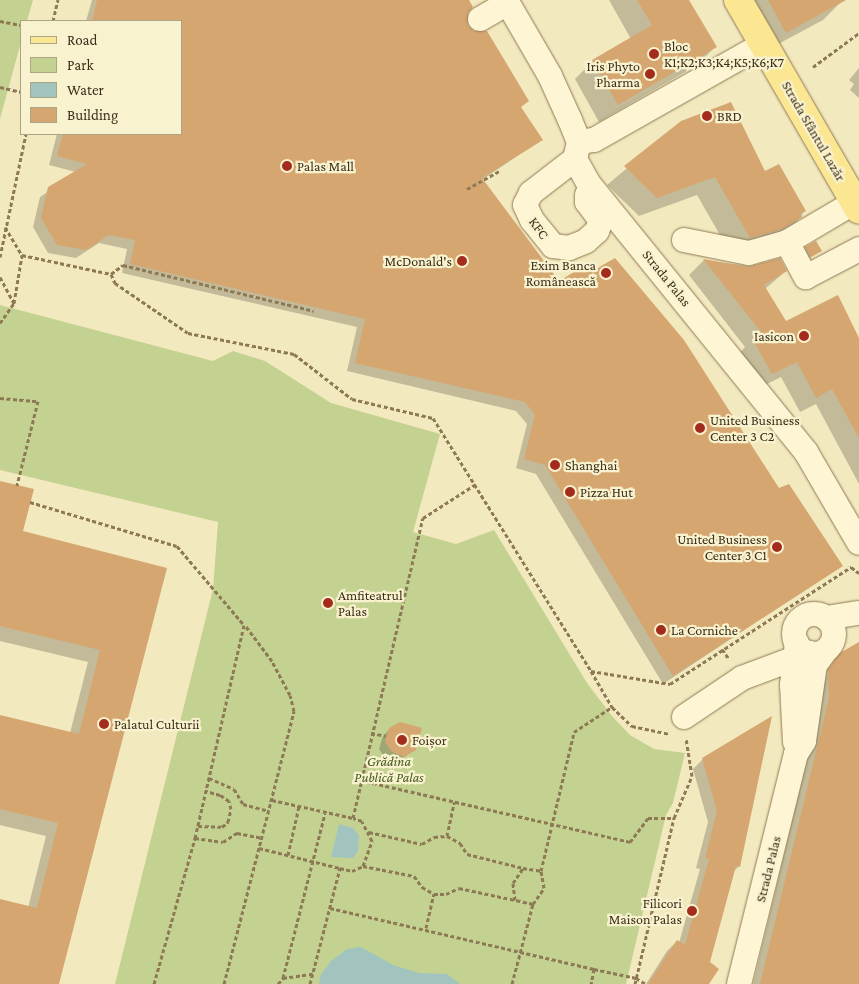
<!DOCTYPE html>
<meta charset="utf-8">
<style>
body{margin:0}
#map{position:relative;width:859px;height:984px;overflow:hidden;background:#f3e9be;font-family:"Crimson Pro",serif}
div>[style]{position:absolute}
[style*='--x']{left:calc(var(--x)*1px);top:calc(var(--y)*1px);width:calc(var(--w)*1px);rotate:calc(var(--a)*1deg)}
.green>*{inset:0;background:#c3d291}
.water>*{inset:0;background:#a2c4be}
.shadow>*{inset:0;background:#0003}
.building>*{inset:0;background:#d6a670}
.path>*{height:3px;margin-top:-1.5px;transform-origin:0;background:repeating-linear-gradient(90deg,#8e7955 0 4px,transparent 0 6.5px)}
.roads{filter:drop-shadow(0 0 1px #8e7955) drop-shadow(0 0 1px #8e7955)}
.minor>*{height:24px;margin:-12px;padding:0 12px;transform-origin:12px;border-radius:12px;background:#fdf5d3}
.minor>.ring{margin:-12px;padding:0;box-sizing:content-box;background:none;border:24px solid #fdf5d3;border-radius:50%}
.major>*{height:28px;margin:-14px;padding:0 14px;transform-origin:14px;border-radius:14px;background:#fbe691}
.dots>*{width:14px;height:14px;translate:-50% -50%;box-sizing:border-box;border:2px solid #f9f2cf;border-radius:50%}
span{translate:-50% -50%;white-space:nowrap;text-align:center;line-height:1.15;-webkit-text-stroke:4.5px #f9f2cf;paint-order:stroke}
.poi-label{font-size:14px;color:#3b2e1b}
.left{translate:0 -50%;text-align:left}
.right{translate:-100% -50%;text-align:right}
.street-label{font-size:14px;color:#3b2e1b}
.park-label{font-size:14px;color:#455a1f;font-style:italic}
.legend{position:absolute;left:20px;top:20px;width:162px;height:115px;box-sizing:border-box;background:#f9f2cf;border:1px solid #ada487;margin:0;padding:6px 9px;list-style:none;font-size:15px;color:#3b2e1b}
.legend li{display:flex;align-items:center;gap:10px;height:25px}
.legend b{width:25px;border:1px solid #ada487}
</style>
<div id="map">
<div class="green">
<i style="clip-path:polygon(0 0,33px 0,27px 21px,21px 21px,21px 42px,0 119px)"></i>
<i style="clip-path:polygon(0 305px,213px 361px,233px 351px,265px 361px,331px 403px,440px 434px,413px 532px,456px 544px,494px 530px,587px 683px,612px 716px,630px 735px,654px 749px,685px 753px,673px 803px,666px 815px,626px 984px,115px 984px,213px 589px,218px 522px,0 470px)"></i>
</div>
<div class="water">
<i style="clip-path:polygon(339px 824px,353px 828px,359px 835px,358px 851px,353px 858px,331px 857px)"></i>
<i style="clip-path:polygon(361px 947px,393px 965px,419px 973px,447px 974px,460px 984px,319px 984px,320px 976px,331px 961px,347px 949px)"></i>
</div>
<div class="shadow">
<i style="clip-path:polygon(92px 0,467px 0,472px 7px,465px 18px,467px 27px,479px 34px,527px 101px,520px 108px,541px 140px,482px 180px,559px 283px,778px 489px,841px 566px,663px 684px,536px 474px,516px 468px,527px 424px,516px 411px,347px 371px,357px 327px,122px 273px,127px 249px,99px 243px,76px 258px,48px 253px,33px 227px,40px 197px,76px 172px,49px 165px,57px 134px,181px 134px,181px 21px,86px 21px)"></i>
<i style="clip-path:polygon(609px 0,688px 0,715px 47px,697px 65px,599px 122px,575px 79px,593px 61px,631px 39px)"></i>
<i style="clip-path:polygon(739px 0,840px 0,841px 2px,823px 20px,767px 50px)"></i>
<i style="clip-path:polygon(859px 68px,859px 98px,850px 90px,854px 84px,849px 80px)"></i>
<i style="clip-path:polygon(682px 122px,764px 173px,804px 211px,801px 217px,783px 235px,732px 256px,697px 195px,639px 216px,607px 185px)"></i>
<i style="clip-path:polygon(806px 248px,817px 253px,808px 259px,803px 251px)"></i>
<i style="clip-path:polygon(704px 260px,786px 271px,765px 289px,785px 323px,859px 341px,859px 484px,816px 404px,800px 412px,781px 377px,757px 389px,738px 355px,745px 347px,689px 275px)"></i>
<i style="clip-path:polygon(0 482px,21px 532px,165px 569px,57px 984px,0 984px,0 901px,28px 908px,46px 836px,0 825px,0 716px,70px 733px,88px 662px,0 641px)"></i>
<i style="clip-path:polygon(859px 643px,859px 984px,753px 984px,819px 709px,819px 681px,832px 663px,826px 676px,837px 659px)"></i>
<i style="clip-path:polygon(390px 729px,415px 749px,397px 762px,385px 758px,379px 749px,383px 736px)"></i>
<i style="clip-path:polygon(703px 759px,739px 866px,733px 872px,709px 963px,708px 984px,646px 984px,667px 951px,677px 941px,679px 943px,700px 869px,696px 868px,708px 822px,693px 769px)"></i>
</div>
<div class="building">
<i style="clip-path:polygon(97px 0,469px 0,473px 7px,468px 13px,468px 25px,474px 31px,487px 31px,529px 101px,521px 107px,543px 140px,482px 178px,559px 281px,589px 263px,594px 270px,615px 258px,684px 340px,779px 488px,789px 484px,843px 566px,673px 676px,545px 465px,524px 459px,535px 415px,525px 402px,355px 363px,365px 319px,130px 264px,135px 240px,109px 235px,86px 250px,57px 245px,41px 218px,48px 187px,87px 164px,57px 156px,63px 134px,181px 134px,181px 21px,92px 21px)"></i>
<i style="clip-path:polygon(637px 0,689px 0,717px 47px,618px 105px,592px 60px,652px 25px)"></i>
<i style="clip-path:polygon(768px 0,846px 0,786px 33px)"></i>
<i style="clip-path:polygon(731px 102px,765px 171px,779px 164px,806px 211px,800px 214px,802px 217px,782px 229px,750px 238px,715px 177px,657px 198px,624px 166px,681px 121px)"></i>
<i style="clip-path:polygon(816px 241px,822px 251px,811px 257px,805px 247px)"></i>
<i style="clip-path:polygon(780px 258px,787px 271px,764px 285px,786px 321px,838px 295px,859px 338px,859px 438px,832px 389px,816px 398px,797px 362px,772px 374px,752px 338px,762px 333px,703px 259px,747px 267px)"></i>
<i style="clip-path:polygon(0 481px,34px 489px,23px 531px,167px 568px,59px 984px,0 984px,0 899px,37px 908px,58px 823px,0 809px,0 715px,79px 734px,100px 650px,0 626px)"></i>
<i style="clip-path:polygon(859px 642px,859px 984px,760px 984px,829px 698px,828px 670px,838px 654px)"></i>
<i style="clip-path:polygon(772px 716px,740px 867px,736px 866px,710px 962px,719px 969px,709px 984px,648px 984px,677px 940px,685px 945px,709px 859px,705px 858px,717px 811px,702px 758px)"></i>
<i style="clip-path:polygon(400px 722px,422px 728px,416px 750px,404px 757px,392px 752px,385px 742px,389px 728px)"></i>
</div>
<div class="path">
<i style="--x:0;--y:21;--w:21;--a:11"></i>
<i style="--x:53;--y:21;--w:22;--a:-77"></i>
<i style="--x:813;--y:67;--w:57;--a:-36.5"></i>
<i style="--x:0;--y:87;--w:22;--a:13"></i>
<i style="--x:467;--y:189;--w:37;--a:-29"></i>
<i style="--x:5;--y:227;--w:33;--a:59"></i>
<i style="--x:22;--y:255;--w:91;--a:12.1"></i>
<i style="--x:0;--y:257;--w:126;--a:-78.1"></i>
<i style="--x:111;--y:274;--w:10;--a:66"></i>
<i style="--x:115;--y:283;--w:88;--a:34.4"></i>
<i style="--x:188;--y:333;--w:108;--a:11.2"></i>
<i style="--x:294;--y:354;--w:73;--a:37.8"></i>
<i style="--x:352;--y:399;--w:83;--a:13.2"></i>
<i style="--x:433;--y:418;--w:298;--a:58"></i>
<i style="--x:591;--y:671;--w:80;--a:9.3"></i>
<i style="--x:670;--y:684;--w:216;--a:-32.9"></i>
<i style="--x:851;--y:567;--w:10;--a:37"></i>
<i style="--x:111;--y:274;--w:15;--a:-37"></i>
<i style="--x:123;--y:265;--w:196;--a:13.5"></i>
<i style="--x:0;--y:277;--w:30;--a:62"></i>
<i style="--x:0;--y:323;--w:24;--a:-55"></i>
<i style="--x:14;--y:303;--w:49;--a:-80.5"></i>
<i style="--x:0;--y:398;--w:38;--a:5"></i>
<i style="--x:38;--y:401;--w:87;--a:104"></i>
<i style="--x:30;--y:502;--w:153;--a:16.7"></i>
<i style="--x:177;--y:546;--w:104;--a:49.7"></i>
<i style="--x:244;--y:625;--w:157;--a:102.9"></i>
<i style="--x:209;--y:778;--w:27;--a:24"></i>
<i style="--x:234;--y:789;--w:17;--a:59"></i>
<i style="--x:243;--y:804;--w:27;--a:15"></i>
<i style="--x:722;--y:649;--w:12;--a:55"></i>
<i style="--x:591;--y:671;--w:42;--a:59.7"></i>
<i style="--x:371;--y:733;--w:15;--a:11"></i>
<i style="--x:360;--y:780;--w:277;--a:12.9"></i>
<i style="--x:630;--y:842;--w:30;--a:-53"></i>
<i style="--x:648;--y:818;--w:26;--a:0"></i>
<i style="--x:272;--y:800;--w:83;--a:12.5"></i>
<i style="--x:198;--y:826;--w:24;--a:2"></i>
<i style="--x:222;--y:827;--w:8;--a:-40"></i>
<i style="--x:228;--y:822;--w:13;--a:-77"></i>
<i style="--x:231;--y:809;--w:8;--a:-104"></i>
<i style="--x:229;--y:801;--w:11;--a:-146"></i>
<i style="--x:220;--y:795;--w:15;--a:-164"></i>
<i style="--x:369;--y:832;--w:54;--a:12.8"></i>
<i style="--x:422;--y:844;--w:14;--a:-30"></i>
<i style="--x:434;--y:837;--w:13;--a:-4"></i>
<i style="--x:447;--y:836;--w:15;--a:28"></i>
<i style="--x:460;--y:843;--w:13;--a:58"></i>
<i style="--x:467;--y:854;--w:58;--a:14"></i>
<i style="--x:447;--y:836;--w:35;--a:-78"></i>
<i style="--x:195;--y:838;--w:62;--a:-76.9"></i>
<i style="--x:259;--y:848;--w:83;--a:13.9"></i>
<i style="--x:288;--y:855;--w:50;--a:-77.3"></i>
<i style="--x:363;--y:866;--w:52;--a:11.1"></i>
<i style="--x:414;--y:876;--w:14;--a:54"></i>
<i style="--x:422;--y:887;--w:14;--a:30"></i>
<i style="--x:434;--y:894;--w:12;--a:0"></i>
<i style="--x:446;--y:894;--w:14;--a:-25"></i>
<i style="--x:459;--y:888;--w:57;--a:12.1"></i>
<i style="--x:533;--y:904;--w:18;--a:-167"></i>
<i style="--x:515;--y:900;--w:17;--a:-97"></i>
<i style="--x:513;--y:883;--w:18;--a:-56"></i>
<i style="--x:523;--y:868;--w:18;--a:9"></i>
<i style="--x:330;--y:908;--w:271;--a:13"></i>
<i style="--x:594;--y:969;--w:15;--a:101"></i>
<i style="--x:426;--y:928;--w:35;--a:-77"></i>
<i style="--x:594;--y:969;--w:43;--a:12.1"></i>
<i style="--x:636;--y:978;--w:12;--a:31"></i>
<i style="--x:283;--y:978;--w:30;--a:-8"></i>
<i style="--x:154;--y:984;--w:152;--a:-74.3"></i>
<i style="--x:195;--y:838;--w:28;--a:8"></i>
<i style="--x:223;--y:842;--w:17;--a:-33"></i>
<i style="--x:237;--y:833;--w:25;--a:11"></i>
<i style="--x:224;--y:984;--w:282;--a:-75.6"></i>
<i style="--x:294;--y:711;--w:16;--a:-104"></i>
<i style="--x:290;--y:695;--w:38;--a:-118"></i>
<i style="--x:272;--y:661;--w:45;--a:-126.9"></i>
<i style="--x:278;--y:984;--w:8;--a:-50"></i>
<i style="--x:283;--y:978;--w:170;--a:-75.7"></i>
<i style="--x:310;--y:984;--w:120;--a:-75.5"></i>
<i style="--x:340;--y:868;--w:12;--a:14"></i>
<i style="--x:352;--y:871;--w:12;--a:-24"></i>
<i style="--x:363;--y:866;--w:27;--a:-70"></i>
<i style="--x:372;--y:841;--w:22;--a:-117"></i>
<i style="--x:362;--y:821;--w:9;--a:-162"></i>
<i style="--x:353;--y:818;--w:308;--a:-76.9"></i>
<i style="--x:423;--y:518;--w:63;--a:-32.7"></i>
<i style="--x:512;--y:984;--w:83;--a:-75.3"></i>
<i style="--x:533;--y:904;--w:19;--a:-55"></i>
<i style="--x:544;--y:888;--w:17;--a:-100"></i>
<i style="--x:541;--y:871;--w:143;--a:-76.6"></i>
<i style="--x:574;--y:732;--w:45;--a:-33.3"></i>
<i style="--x:612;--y:707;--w:28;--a:44"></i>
<i style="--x:632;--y:726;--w:38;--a:12"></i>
<i style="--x:635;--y:984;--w:171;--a:-76.8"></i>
<i style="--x:674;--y:818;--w:46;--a:-66.8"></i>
<i style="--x:692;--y:776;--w:38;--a:-99"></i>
</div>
<div class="roads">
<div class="minor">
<i style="--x:506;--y:0;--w:88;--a:59.9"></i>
<i style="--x:550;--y:76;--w:48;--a:65.6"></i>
<i style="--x:570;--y:120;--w:24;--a:68"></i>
<i style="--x:579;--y:142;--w:17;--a:103"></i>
<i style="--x:575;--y:159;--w:29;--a:61"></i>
<i style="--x:589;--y:184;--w:345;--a:51"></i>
<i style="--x:806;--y:452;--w:105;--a:59.8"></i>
<i style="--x:480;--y:19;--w:32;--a:-30"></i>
<i style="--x:579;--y:142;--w:15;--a:-8"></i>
<i style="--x:594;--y:140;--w:195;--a:-29.5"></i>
<i style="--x:575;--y:159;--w:56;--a:142.3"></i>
<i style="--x:531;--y:193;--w:13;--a:117"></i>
<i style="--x:525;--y:205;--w:17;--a:65"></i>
<i style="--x:532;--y:220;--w:33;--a:51"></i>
<i style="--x:553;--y:246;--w:16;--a:7"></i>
<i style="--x:569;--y:248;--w:18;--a:-22"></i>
<i style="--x:586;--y:241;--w:15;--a:-42"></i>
<i style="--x:597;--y:231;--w:11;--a:-68"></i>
<i style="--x:601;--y:221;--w:24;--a:-126"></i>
<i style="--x:587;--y:202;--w:7;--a:-90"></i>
<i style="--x:855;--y:202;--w:79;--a:149.5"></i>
<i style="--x:787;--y:242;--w:40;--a:62"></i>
<i style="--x:806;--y:277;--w:60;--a:-27.8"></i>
<i style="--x:684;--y:240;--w:66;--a:11.3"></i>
<i style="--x:749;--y:253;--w:40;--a:-16"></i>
<i class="ring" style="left:794px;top:614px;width:16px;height:16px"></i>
<i style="--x:826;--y:618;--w:32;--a:-9"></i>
<i style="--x:684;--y:717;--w:70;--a:-33.9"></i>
<i style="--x:742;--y:678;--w:72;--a:-20.5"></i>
<i style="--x:795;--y:742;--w:57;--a:-93"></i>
<i style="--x:792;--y:685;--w:42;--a:-83.2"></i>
<i style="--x:739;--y:984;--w:237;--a:-76.1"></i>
<i style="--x:796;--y:754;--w:15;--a:-58"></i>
<i style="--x:804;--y:741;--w:77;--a:-81.8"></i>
<i style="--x:815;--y:665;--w:17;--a:-54"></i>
</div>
<div class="major">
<i style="--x:738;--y:0;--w:242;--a:60"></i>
</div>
</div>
<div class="dots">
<i style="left:654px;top:54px;background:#a42c1d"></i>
<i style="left:650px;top:74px;background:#a42c1d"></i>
<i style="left:707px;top:116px;background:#a42c1d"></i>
<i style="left:287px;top:166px;background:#a42c1d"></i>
<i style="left:462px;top:261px;background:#a42c1d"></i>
<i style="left:606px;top:273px;background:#a42c1d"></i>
<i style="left:804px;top:336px;background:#a42c1d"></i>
<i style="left:700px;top:428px;background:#a42c1d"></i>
<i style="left:555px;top:465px;background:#a42c1d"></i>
<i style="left:570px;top:492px;background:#a42c1d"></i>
<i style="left:777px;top:547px;background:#a42c1d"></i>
<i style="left:328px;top:603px;background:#a42c1d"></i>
<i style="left:661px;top:630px;background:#a42c1d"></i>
<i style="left:104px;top:724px;background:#a42c1d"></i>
<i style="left:402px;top:740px;background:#a42c1d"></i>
<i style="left:692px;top:911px;background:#a42c1d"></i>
</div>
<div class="poi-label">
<span class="left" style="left:664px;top:54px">Bloc<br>K1;K2;K3;K4;K5;K6;K7</span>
<span class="right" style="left:640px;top:74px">Iris Phyto<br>Pharma</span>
<span class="left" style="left:717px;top:116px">BRD</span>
<span class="left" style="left:297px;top:166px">Palas Mall</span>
<span class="right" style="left:452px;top:261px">McDonald's</span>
<span class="right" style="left:596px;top:273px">Exim Banca<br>Românească</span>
<span class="right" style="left:794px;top:336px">Iasicon</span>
<span class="left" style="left:710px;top:428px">United Business<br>Center 3 C2</span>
<span class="left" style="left:565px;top:465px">Shanghai</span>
<span class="left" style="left:580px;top:492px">Pizza Hut</span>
<span class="right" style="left:767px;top:547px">United Business<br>Center 3 C1</span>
<span class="left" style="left:338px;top:603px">Amfiteatrul<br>Palas</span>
<span class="left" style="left:671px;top:630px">La Corniche</span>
<span class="left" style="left:114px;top:724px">Palatul Culturii</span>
<span class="left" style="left:412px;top:740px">Foișor</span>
<span class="right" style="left:682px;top:911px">Filicori<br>Maison Palas</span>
</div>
<div class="street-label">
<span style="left:814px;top:131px;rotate:60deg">Strada Sfântul Lazăr</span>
<span style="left:539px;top:228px;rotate:54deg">KFC</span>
<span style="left:667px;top:278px;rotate:51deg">Strada Palas</span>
<span style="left:768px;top:869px;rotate:-76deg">Strada Palas</span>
</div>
<div class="park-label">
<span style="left:389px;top:769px">Grădina<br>Publică Palas</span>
</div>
<ul class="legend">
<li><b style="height:6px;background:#fbe691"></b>Road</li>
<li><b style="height:14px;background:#c3d291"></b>Park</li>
<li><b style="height:14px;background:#a2c4be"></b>Water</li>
<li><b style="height:14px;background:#d6a670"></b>Building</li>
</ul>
</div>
